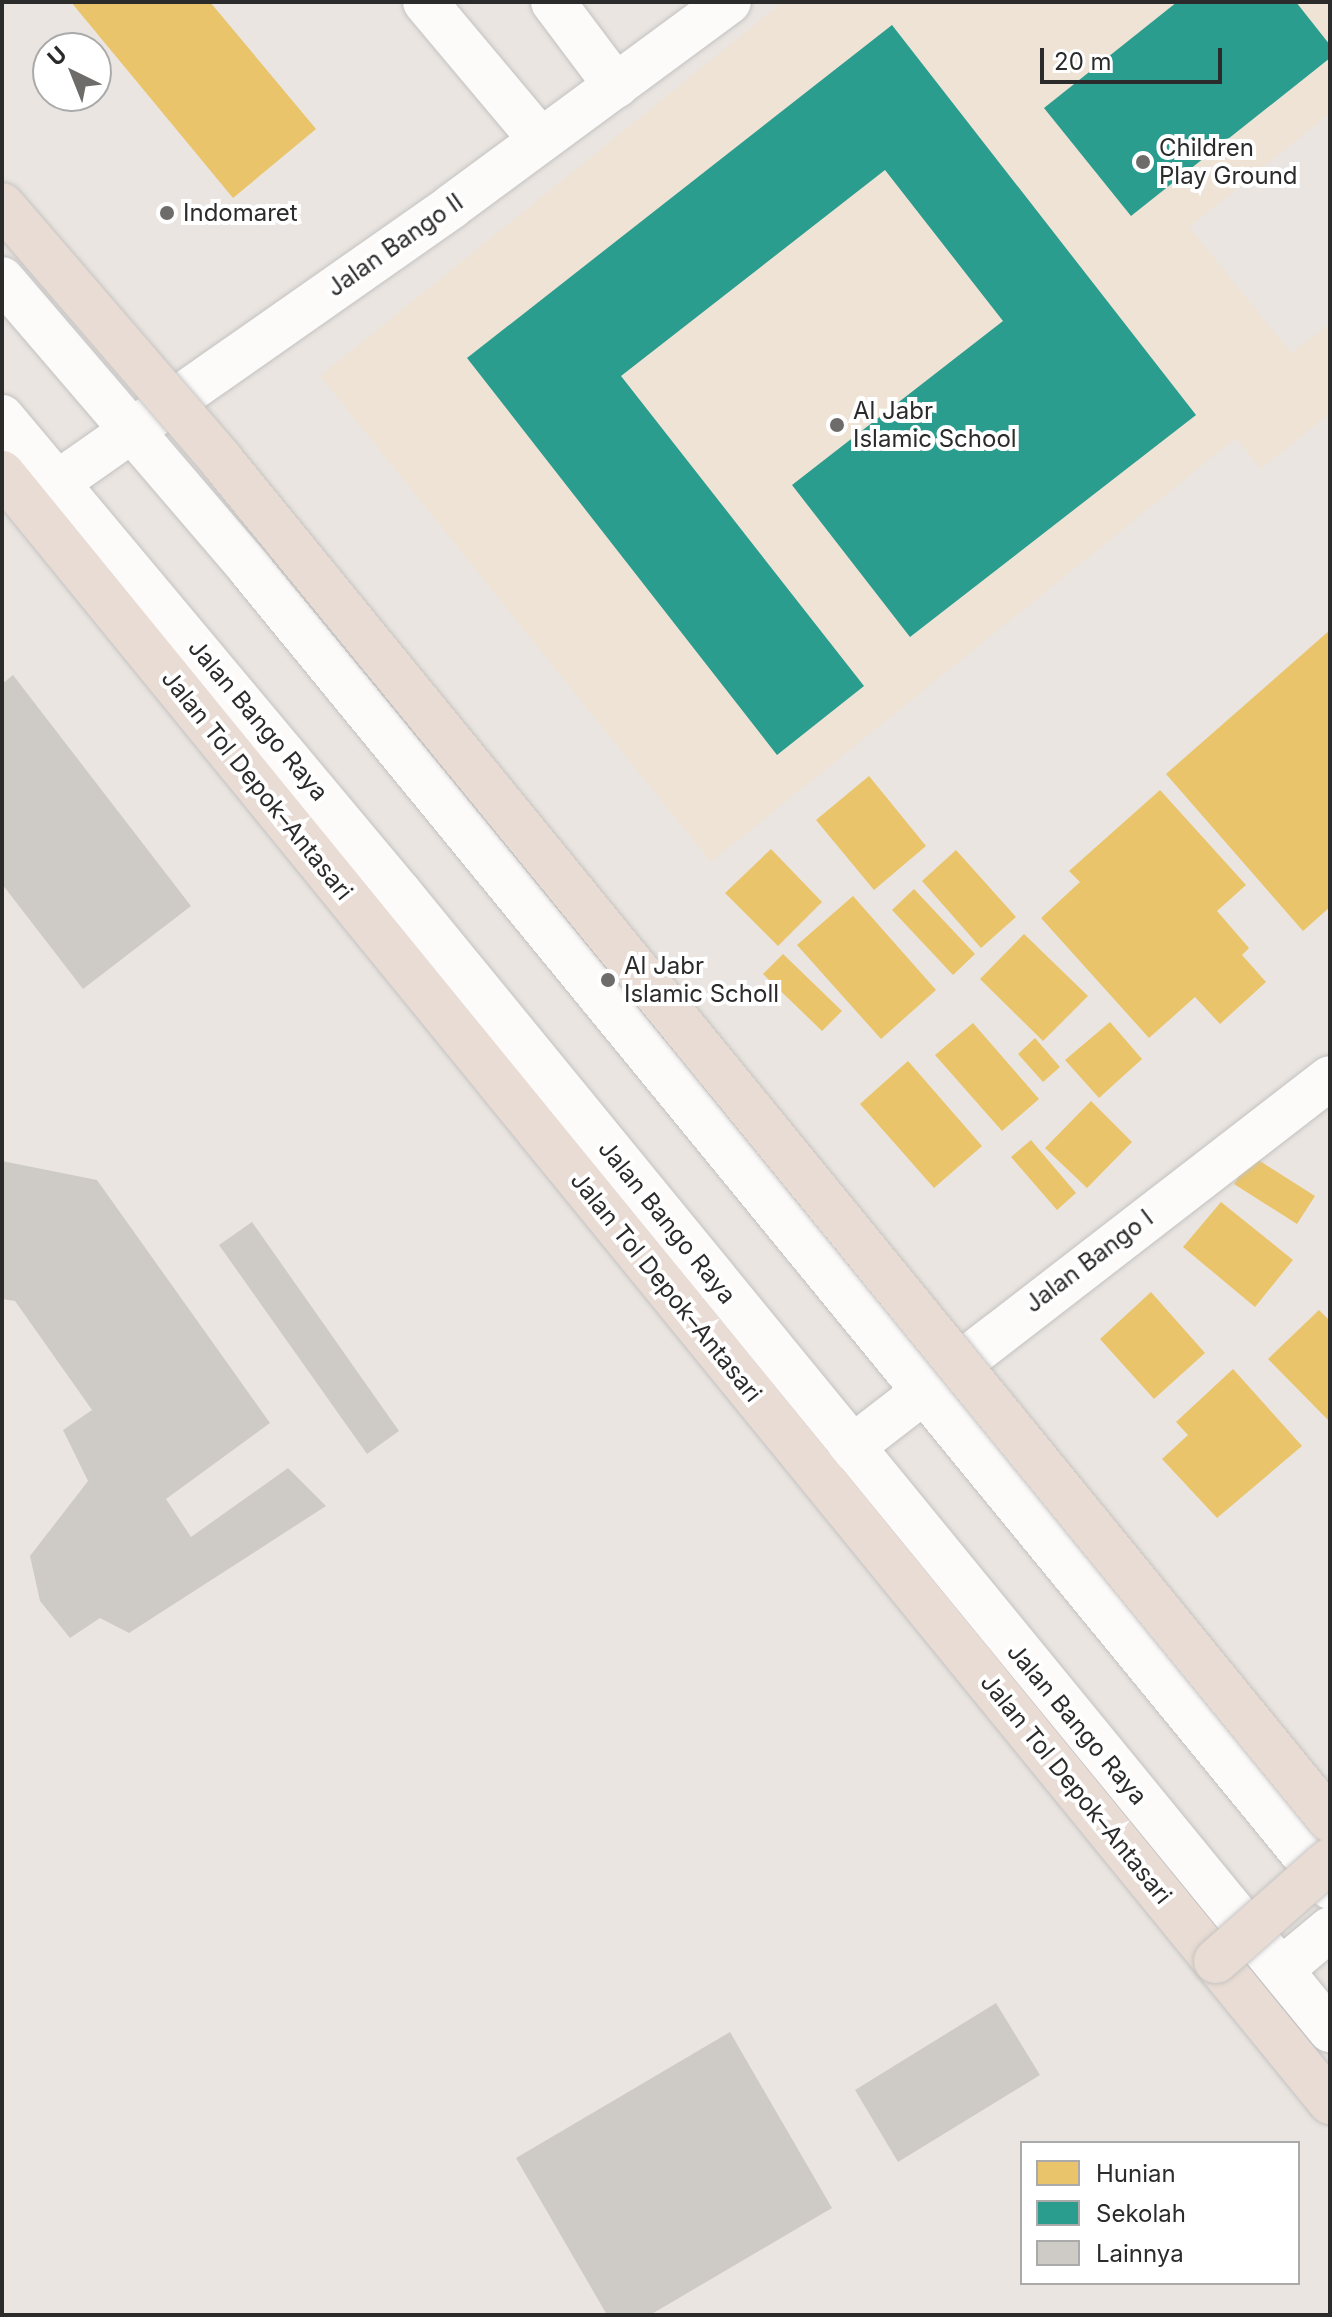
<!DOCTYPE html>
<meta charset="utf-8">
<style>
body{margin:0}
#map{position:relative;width:1332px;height:2317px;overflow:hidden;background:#eae5e0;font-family:Inter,sans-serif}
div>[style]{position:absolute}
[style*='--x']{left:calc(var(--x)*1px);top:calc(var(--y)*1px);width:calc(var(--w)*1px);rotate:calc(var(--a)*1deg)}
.education>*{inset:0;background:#eee3d4}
.homes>*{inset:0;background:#e9c46a}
.schools>*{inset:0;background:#2a9d8f}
.building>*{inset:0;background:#cecbc7}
.roads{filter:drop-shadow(0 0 2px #c3c2c2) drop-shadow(0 0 2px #c3c2c2)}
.minor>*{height:44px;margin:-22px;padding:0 22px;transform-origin:22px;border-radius:22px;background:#fcfbfa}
.highway>*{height:44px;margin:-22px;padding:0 22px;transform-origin:22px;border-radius:22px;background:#e9dcd4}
.bridges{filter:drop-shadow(0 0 2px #c5c3c1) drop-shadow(0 0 2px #c5c3c1)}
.highway-bridge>*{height:44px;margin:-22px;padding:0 22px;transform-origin:22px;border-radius:22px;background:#e9dcd4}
.dots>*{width:22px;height:22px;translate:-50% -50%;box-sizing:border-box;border:4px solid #fff;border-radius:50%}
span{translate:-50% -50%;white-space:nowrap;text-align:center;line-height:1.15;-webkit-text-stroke:8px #fff;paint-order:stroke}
.poi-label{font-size:24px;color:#2b2b2b}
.left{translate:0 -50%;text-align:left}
.street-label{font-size:24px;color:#2b2b2b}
.frame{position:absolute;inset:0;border:4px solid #2b2b2b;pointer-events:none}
.legend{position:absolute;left:1020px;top:2141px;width:280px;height:144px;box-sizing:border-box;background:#fff;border:2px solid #aaa;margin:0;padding:10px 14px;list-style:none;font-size:24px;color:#2b2b2b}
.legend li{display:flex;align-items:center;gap:16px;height:40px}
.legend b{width:40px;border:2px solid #aaa}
.north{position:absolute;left:32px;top:32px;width:80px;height:80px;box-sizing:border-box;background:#fff;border:2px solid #aaa;border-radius:50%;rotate:317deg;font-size:22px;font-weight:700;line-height:32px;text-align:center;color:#2b2b2b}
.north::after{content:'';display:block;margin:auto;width:28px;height:36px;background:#6e6c6a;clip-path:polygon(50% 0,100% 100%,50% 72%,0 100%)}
.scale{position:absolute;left:1040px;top:48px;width:182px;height:36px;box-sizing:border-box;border:4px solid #2b2b2b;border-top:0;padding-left:10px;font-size:24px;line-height:28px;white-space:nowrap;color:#2b2b2b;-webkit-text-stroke:6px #fff;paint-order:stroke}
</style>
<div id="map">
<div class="education">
<i style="clip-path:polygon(783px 2px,1330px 2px,1330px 113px,1189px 227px,1291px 353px,1330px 323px,1330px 413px,1261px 469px,1236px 438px,711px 862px,320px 376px)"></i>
</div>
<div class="homes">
<i style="clip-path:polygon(71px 2px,210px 2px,316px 129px,233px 198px)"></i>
<i style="clip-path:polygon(1330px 630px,1330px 907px,1303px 931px,1166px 774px)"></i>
<i style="clip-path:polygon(869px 776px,926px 846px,874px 890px,816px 820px)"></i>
<i style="clip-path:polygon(1160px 790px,1246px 885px,1217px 911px,1249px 948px,1242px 955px,1266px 982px,1220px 1024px,1195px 997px,1149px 1038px,1041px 918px,1080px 882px,1069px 871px)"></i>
<i style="clip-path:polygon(771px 849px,822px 902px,778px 946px,725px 893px)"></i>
<i style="clip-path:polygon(956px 850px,1016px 917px,981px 948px,922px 881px)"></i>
<i style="clip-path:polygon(914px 889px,975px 954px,953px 975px,892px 910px)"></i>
<i style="clip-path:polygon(853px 896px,936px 990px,881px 1039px,797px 945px)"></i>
<i style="clip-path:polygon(1024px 934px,1088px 996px,1043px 1041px,980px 979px)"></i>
<i style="clip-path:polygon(783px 954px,842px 1011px,822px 1031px,763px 974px)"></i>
<i style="clip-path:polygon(1110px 1022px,1142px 1059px,1099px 1098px,1065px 1060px)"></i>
<i style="clip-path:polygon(973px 1023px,1039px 1099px,1002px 1131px,935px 1055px)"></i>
<i style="clip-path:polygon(1035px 1038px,1060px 1067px,1043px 1082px,1018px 1054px)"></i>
<i style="clip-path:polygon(908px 1061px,982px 1146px,934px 1188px,860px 1104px)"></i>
<i style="clip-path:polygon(1091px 1101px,1132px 1142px,1087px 1188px,1045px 1148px)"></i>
<i style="clip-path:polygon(1031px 1140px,1076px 1193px,1057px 1210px,1011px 1157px)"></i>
<i style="clip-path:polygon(1252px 1156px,1315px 1196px,1297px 1224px,1234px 1184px)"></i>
<i style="clip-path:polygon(1221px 1202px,1293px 1260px,1255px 1307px,1183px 1247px)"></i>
<i style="clip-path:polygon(1151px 1292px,1205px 1353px,1154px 1399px,1100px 1339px)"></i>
<i style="clip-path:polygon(1319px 1310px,1330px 1321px,1330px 1422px,1268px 1359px)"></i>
<i style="clip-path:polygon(1233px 1369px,1302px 1446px,1217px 1518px,1162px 1459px,1188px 1435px,1176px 1422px)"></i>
</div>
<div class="schools">
<i style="clip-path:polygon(1177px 2px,1296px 2px,1330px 45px,1330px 58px,1131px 216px,1044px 108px)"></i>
<i style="clip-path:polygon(892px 25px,1196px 415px,910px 637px,792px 485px,1003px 321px,885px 170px,621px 376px,864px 686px,777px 755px,467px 358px)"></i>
</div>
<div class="building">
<i style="clip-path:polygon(13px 675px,191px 906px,83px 989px,2px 884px,2px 684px)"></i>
<i style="clip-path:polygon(2px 1161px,97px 1180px,270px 1423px,166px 1499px,191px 1537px,288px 1468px,326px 1506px,129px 1633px,100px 1618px,70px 1638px,40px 1601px,30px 1556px,88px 1481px,63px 1430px,92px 1410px,15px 1301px,2px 1299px)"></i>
<i style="clip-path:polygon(252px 1222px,399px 1431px,367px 1454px,219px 1245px)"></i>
<i style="clip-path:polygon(996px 2003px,1040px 2075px,898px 2162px,855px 2090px)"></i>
<i style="clip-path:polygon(730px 2032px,832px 2208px,650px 2315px,607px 2315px,516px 2158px)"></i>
</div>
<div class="roads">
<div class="minor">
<i style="--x:425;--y:2;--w:180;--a:50"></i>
<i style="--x:553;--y:2;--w:105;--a:53.1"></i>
<i style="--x:2;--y:279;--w:383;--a:49.4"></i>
<i style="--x:251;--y:570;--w:1703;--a:50.67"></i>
<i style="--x:2;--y:417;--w:620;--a:50.1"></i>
<i style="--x:400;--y:893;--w:1469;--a:50.72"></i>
<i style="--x:57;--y:483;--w:482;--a:-35"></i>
<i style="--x:452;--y:206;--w:344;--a:-36.4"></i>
<i style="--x:851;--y:1448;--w:605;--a:-37.68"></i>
<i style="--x:1282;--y:1969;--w:62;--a:-39.8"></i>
</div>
<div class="highway">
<i style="--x:2;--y:473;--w:2102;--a:50.81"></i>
</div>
</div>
<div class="bridges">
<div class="highway-bridge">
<i style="--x:2;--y:205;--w:336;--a:49.3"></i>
<i style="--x:221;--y:460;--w:1755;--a:50.8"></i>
<i style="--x:1216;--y:1961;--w:152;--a:-41.5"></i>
</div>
</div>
<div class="dots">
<i style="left:1143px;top:162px;background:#6e6c6a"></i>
<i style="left:167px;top:213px;background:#6e6c6a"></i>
<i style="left:837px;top:425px;background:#6e6c6a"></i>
<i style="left:608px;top:980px;background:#6e6c6a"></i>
</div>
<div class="poi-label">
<span class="left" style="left:1159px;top:162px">Children<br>Play Ground</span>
<span class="left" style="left:183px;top:213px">Indomaret</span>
<span class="left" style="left:853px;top:425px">Al Jabr<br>Islamic School</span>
<span class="left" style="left:624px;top:980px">Al Jabr<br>Islamic Scholl</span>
</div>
<div class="street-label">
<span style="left:395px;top:245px;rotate:-35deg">Jalan Bango II</span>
<span style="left:258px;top:720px;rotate:50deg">Jalan Bango Raya</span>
<span style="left:257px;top:785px;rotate:51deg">Jalan Tol Depok–Antasari</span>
<span style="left:667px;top:1222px;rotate:51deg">Jalan Bango Raya</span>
<span style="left:1089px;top:1261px;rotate:-37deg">Jalan Bango I</span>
<span style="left:666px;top:1287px;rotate:51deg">Jalan Tol Depok–Antasari</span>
<span style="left:1077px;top:1724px;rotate:50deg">Jalan Bango Raya</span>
<span style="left:1076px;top:1789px;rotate:51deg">Jalan Tol Depok–Antasari</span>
</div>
<div class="frame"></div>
<ul class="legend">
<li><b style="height:22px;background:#e9c46a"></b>Hunian</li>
<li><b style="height:22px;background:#2a9d8f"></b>Sekolah</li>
<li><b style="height:22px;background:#cecbc7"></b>Lainnya</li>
</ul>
<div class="north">U</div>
<div class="scale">20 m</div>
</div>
